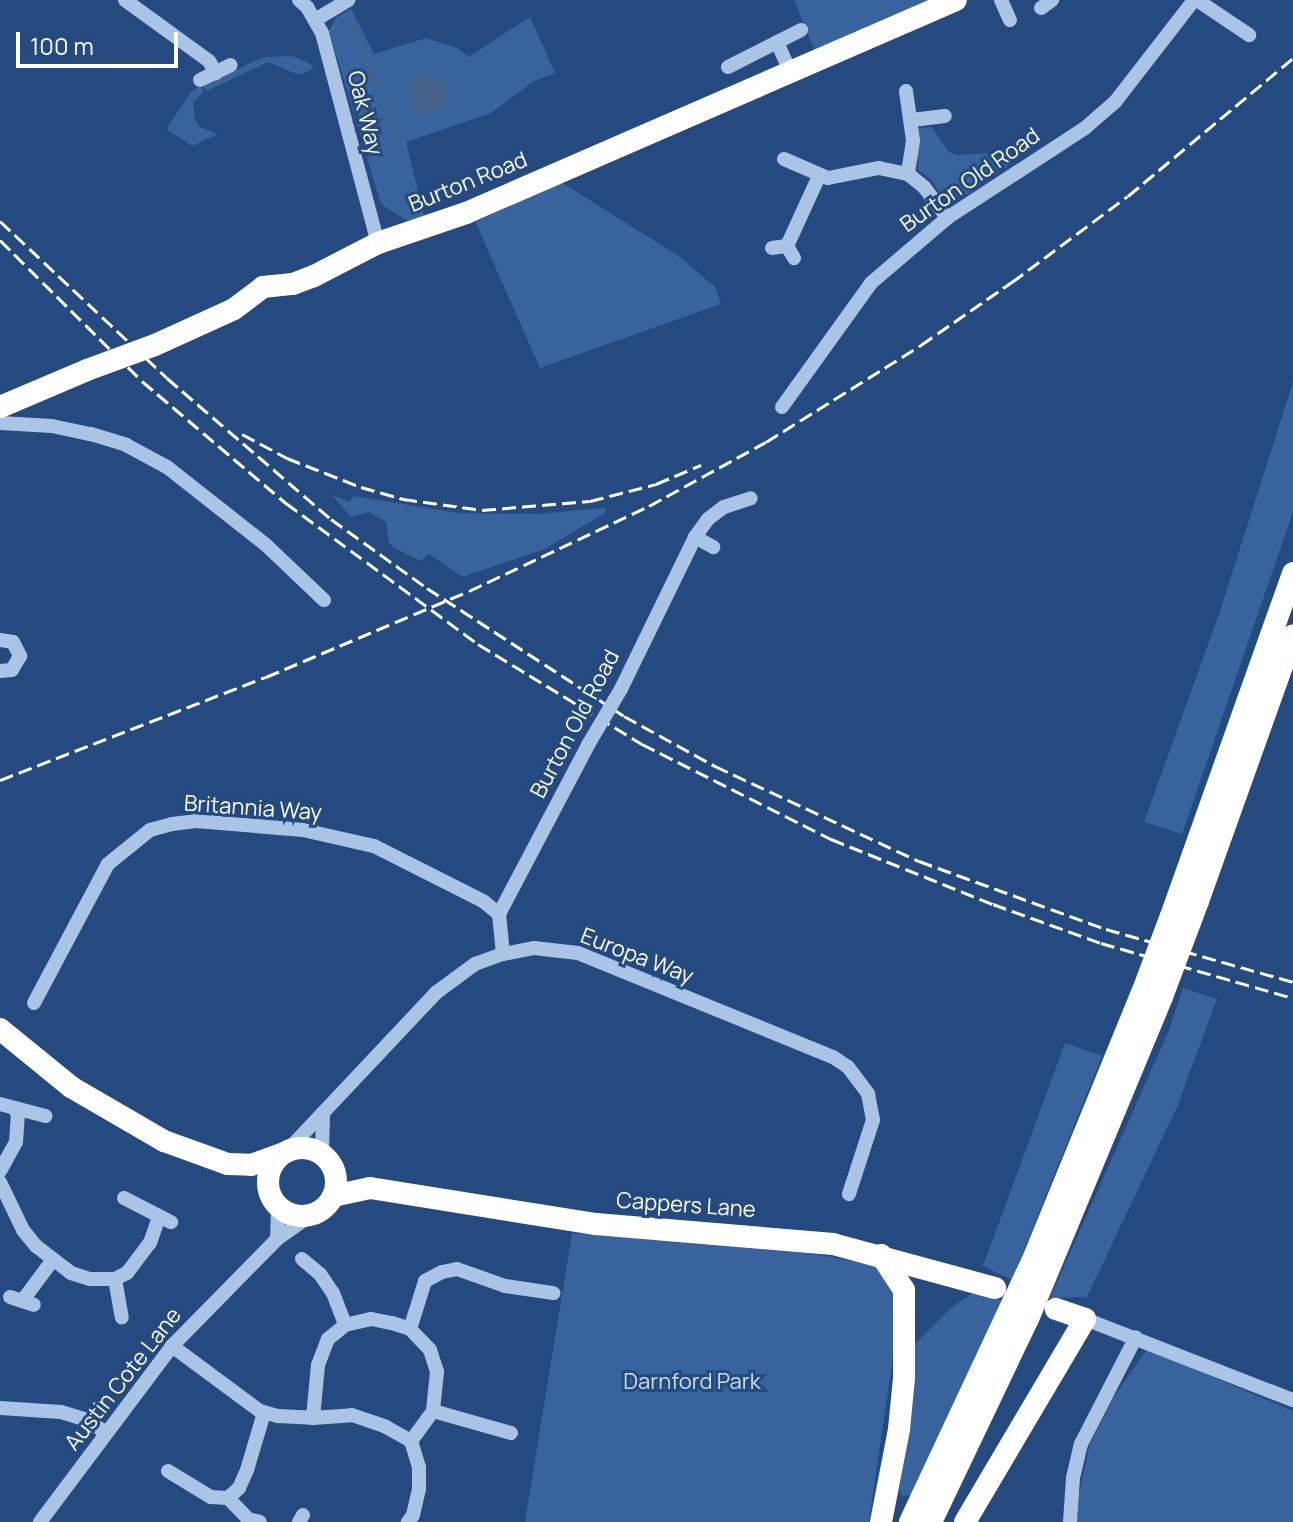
<!DOCTYPE html>
<style>
body{margin:0}
#map{position:relative;width:1293px;height:1522px;overflow:hidden;background:#244a80;font-family:Manrope,sans-serif}
div>[style]{position:absolute}
[style*='--x']{left:calc(var(--x)*1px);top:calc(var(--y)*1px);width:calc(var(--w)*1px);rotate:calc(var(--a)*1deg)}
.green>*{inset:0;background:#38639d}
.water>*{inset:0;background:#456188}
.round{border-radius:50%}
.stream>*{height:3px;margin:-1.5px;padding:0 1.5px;transform-origin:1.5px;border-radius:1.5px;background:#456188}
.minor>*{height:14px;margin:-7px;padding:0 7px;transform-origin:7px;border-radius:7px;background:#aac4e6}
.highway>*{height:22px;margin:-11px;padding:0 11px;transform-origin:11px;border-radius:11px;background:#fff}
.highway>.ring{margin:-11px;padding:0;box-sizing:content-box;background:none;border:22px solid #fff;border-radius:50%}
.rail>*{height:3px;margin-top:-1.5px;transform-origin:0;background:repeating-linear-gradient(90deg,#fff 0 14px,transparent 0 20px)}
.minor-bridge>*{height:14px;margin:-7px;padding:0 7px;transform-origin:7px;border-radius:7px;background:#aac4e6}
.highway-bridge>*{height:22px;margin:-11px;padding:0 11px;transform-origin:11px;border-radius:11px;background:#fff}
span{translate:-50% -50%;white-space:nowrap;text-align:center;line-height:1.15;-webkit-text-stroke:6px #244a80;paint-order:stroke}
.street-label{font-size:22px;color:#fff}
.park-label{font-size:22px;color:#cddff5}
.scale{position:absolute;left:16px;top:32px;width:162px;height:36px;box-sizing:border-box;border:4px solid #fff;border-top:0;padding-left:10px;font-size:24px;line-height:28px;white-space:nowrap;color:#fff;-webkit-text-stroke:6px #244a80;paint-order:stroke}
</style>
<div id="map">
<div class="green">
<i style="clip-path:polygon(794px 0,936px 0,816px 54px)"></i>
<i style="clip-path:polygon(351px 9px,374px 54px,426px 38px,457px 48px,469px 57px,530px 17px,555px 73px,534px 81px,491px 113px,406px 142px,424px 216px,408px 221px,381px 204px,329px 31px,336px 18px)"></i>
<i style="clip-path:polygon(292px 56px,311px 64px,313px 69px,299px 75px,268px 62px,207px 91px,202px 85px,264px 57px)"></i>
<i style="clip-path:polygon(200px 86px,204px 92px,193px 102px,195px 120px,200px 127px,218px 134px,192px 146px,166px 129px,192px 91px)"></i>
<i style="clip-path:polygon(932px 127px,949px 152px,958px 155px,1002px 152px,1010px 165px,950px 206px,930px 179px,918px 170px,918px 128px)"></i>
<i style="clip-path:polygon(561px 182px,680px 257px,715px 287px,721px 304px,540px 368px,474px 219px)"></i>
<i style="clip-path:polygon(1293px 382px,1293px 512px,1182px 834px,1144px 822px,1220px 611px)"></i>
<i style="clip-path:polygon(332px 495px,350px 502px,353px 496px,459px 513px,539px 514px,606px 508px,605px 513px,545px 549px,462px 577px,429px 554px,421px 561px,394px 548px,389px 543px,386px 522px,369px 512px,351px 517px)"></i>
<i style="clip-path:polygon(1183px 988px,1217px 999px,1177px 1107px,1087px 1297px,1050px 1298px,1169px 1030px)"></i>
<i style="clip-path:polygon(1065px 1043px,1102px 1056px,1012px 1280px,983px 1266px)"></i>
<i style="clip-path:polygon(572px 1233px,788px 1249px,878px 1266px,896px 1294px,896px 1335px,869px 1522px,525px 1522px)"></i>
<i style="clip-path:polygon(986px 1293px,1003px 1302px,913px 1495px,902px 1496px,899px 1490px,913px 1388px,914px 1345px,952px 1307px,971px 1294px)"></i>
<i style="clip-path:polygon(1147px 1349px,1293px 1411px,1293px 1522px,1077px 1522px,1079px 1494px,1090px 1444px,1113px 1398px)"></i>
</div>
<div class="water">
<i class="round" style="left:409px;top:76px;width:38px;height:38px"></i>
</div>
<div class="stream">
<i style="--x:348;--y:19;--w:71;--a:66.7"></i>
<i style="--x:382;--y:96;--w:46;--a:64"></i>
</div>
<div class="minor">
<i style="--x:125;--y:0;--w:104;--a:36"></i>
<i style="--x:209;--y:61;--w:14;--a:60"></i>
<i style="--x:299;--y:0;--w:11;--a:41"></i>
<i style="--x:307;--y:7;--w:30;--a:60"></i>
<i style="--x:322;--y:33;--w:217;--a:75.1"></i>
<i style="--x:1001;--y:0;--w:22;--a:66"></i>
<i style="--x:1197;--y:0;--w:63;--a:33.9"></i>
<i style="--x:1041;--y:8;--w:14;--a:-36"></i>
<i style="--x:315;--y:20;--w:39;--a:-31"></i>
<i style="--x:777;--y:42;--w:35;--a:66"></i>
<i style="--x:728;--y:67;--w:82;--a:-26.9"></i>
<i style="--x:200;--y:80;--w:34;--a:-26"></i>
<i style="--x:906;--y:91;--w:50;--a:82"></i>
<i style="--x:913;--y:141;--w:33;--a:99"></i>
<i style="--x:912;--y:120;--w:33;--a:-7"></i>
<i style="--x:784;--y:159;--w:48;--a:23.4"></i>
<i style="--x:828;--y:178;--w:52;--a:-11.1"></i>
<i style="--x:879;--y:168;--w:30;--a:12"></i>
<i style="--x:908;--y:174;--w:21;--a:39"></i>
<i style="--x:924;--y:187;--w:39;--a:53"></i>
<i style="--x:787;--y:246;--w:77;--a:-65.4"></i>
<i style="--x:772;--y:248;--w:15;--a:-8"></i>
<i style="--x:787;--y:246;--w:14;--a:60"></i>
<i style="--x:782;--y:407;--w:153;--a:-54.3"></i>
<i style="--x:871;--y:283;--w:100;--a:-40.5"></i>
<i style="--x:947;--y:218;--w:165;--a:-33.1"></i>
<i style="--x:1085;--y:128;--w:40;--a:-41"></i>
<i style="--x:1115;--y:102;--w:129;--a:-52.2"></i>
<i style="--x:0;--y:423;--w:52;--a:3.3"></i>
<i style="--x:52;--y:426;--w:40;--a:12"></i>
<i style="--x:91;--y:434;--w:37;--a:17"></i>
<i style="--x:126;--y:445;--w:47;--a:28.2"></i>
<i style="--x:167;--y:467;--w:126;--a:38.2"></i>
<i style="--x:266;--y:545;--w:80;--a:43.5"></i>
<i style="--x:695;--y:537;--w:21;--a:29"></i>
<i style="--x:0;--y:640;--w:13;--a:9"></i>
<i style="--x:13;--y:642;--w:16;--a:63"></i>
<i style="--x:20;--y:656;--w:16;--a:120"></i>
<i style="--x:12;--y:670;--w:12;--a:175"></i>
<i style="--x:621;--y:689;--w:169;--a:-64"></i>
<i style="--x:695;--y:537;--w:22;--a:-54"></i>
<i style="--x:708;--y:519;--w:20;--a:-37"></i>
<i style="--x:724;--y:507;--w:28;--a:-18"></i>
<i style="--x:503;--y:954;--w:40;--a:-95.7"></i>
<i style="--x:499;--y:914;--w:191;--a:-62.2"></i>
<i style="--x:34;--y:1003;--w:157;--a:-62"></i>
<i style="--x:108;--y:864;--w:54;--a:-39"></i>
<i style="--x:150;--y:830;--w:23;--a:-15"></i>
<i style="--x:172;--y:824;--w:24;--a:-7"></i>
<i style="--x:196;--y:821;--w:107;--a:4.8"></i>
<i style="--x:303;--y:830;--w:73;--a:12.7"></i>
<i style="--x:374;--y:846;--w:122;--a:26.8"></i>
<i style="--x:483;--y:901;--w:21;--a:39"></i>
<i style="--x:0;--y:1104;--w:47;--a:14.9"></i>
<i style="--x:286;--y:1152;--w:220;--a:-46.7"></i>
<i style="--x:437;--y:992;--w:47;--a:-36.4"></i>
<i style="--x:475;--y:964;--w:30;--a:-20"></i>
<i style="--x:503;--y:954;--w:32;--a:-11"></i>
<i style="--x:534;--y:948;--w:44;--a:6.5"></i>
<i style="--x:578;--y:953;--w:275;--a:22.2"></i>
<i style="--x:833;--y:1057;--w:18;--a:34"></i>
<i style="--x:848;--y:1067;--w:34;--a:53"></i>
<i style="--x:868;--y:1094;--w:26;--a:79"></i>
<i style="--x:873;--y:1120;--w:78;--a:108"></i>
<i style="--x:322;--y:1155;--w:41;--a:-88.6"></i>
<i style="--x:0;--y:1171;--w:33;--a:-61"></i>
<i style="--x:16;--y:1142;--w:28;--a:-86"></i>
<i style="--x:18;--y:1114;--w:7;--a:-124"></i>
<i style="--x:0;--y:1182;--w:53;--a:64.4"></i>
<i style="--x:23;--y:1230;--w:21;--a:51"></i>
<i style="--x:36;--y:1246;--w:44;--a:37.6"></i>
<i style="--x:71;--y:1273;--w:20;--a:18"></i>
<i style="--x:90;--y:1279;--w:25;--a:0"></i>
<i style="--x:115;--y:1279;--w:13;--a:-27"></i>
<i style="--x:127;--y:1273;--w:38;--a:-53"></i>
<i style="--x:150;--y:1243;--w:28;--a:-71"></i>
<i style="--x:124;--y:1198;--w:53;--a:27.1"></i>
<i style="--x:277;--y:1239;--w:33;--a:-88"></i>
<i style="--x:302;--y:1259;--w:23;--a:40"></i>
<i style="--x:320;--y:1274;--w:23;--a:56"></i>
<i style="--x:333;--y:1293;--w:34;--a:69"></i>
<i style="--x:115;--y:1279;--w:39;--a:80"></i>
<i style="--x:10;--y:1297;--w:25;--a:18"></i>
<i style="--x:23;--y:1300;--w:49;--a:-53.4"></i>
<i style="--x:1085;--y:1319;--w:223;--a:21.3"></i>
<i style="--x:410;--y:1329;--w:50;--a:-72.6"></i>
<i style="--x:425;--y:1281;--w:19;--a:-28"></i>
<i style="--x:442;--y:1272;--w:15;--a:-11"></i>
<i style="--x:457;--y:1269;--w:51;--a:19.5"></i>
<i style="--x:505;--y:1286;--w:49;--a:8.3"></i>
<i style="--x:172;--y:1346;--w:109;--a:36.5"></i>
<i style="--x:260;--y:1411;--w:19;--a:16"></i>
<i style="--x:278;--y:1416;--w:35;--a:3"></i>
<i style="--x:313;--y:1418;--w:39;--a:-4"></i>
<i style="--x:352;--y:1415;--w:36;--a:19"></i>
<i style="--x:386;--y:1427;--w:29;--a:29"></i>
<i style="--x:411;--y:1441;--w:28;--a:73"></i>
<i style="--x:419;--y:1468;--w:21;--a:90"></i>
<i style="--x:419;--y:1489;--w:27;--a:103"></i>
<i style="--x:413;--y:1515;--w:9;--a:126"></i>
<i style="--x:0;--y:1408;--w:61;--a:3.8"></i>
<i style="--x:61;--y:1412;--w:24;--a:17"></i>
<i style="--x:84;--y:1419;--w:26;--a:31"></i>
<i style="--x:433;--y:1411;--w:81;--a:15.8"></i>
<i style="--x:313;--y:1418;--w:53;--a:-84.6"></i>
<i style="--x:318;--y:1365;--w:28;--a:-69"></i>
<i style="--x:328;--y:1339;--w:22;--a:-39"></i>
<i style="--x:345;--y:1325;--w:27;--a:-13"></i>
<i style="--x:371;--y:1319;--w:21;--a:11"></i>
<i style="--x:392;--y:1323;--w:19;--a:18"></i>
<i style="--x:410;--y:1329;--w:29;--a:46"></i>
<i style="--x:430;--y:1350;--w:23;--a:72"></i>
<i style="--x:437;--y:1372;--w:39;--a:96"></i>
<i style="--x:433;--y:1411;--w:37;--a:126"></i>
<i style="--x:168;--y:1471;--w:50;--a:31.2"></i>
<i style="--x:211;--y:1497;--w:17;--a:3"></i>
<i style="--x:228;--y:1498;--w:15;--a:-42"></i>
<i style="--x:239;--y:1488;--w:20;--a:-66"></i>
<i style="--x:247;--y:1470;--w:59;--a:-73.4"></i>
<i style="--x:228;--y:1498;--w:29;--a:46"></i>
<i style="--x:248;--y:1519;--w:12;--a:14"></i>
<i style="--x:40;--y:1522;--w:220;--a:-53.1"></i>
<i style="--x:172;--y:1346;--w:150;--a:-45.5"></i>
<i style="--x:277;--y:1239;--w:42;--a:-35.2"></i>
<i style="--x:299;--y:1522;--w:8;--a:-60"></i>
<i style="--x:1070;--y:1522;--w:44;--a:-86.1"></i>
<i style="--x:1073;--y:1478;--w:35;--a:-77"></i>
<i style="--x:1081;--y:1444;--w:120;--a:-62.8"></i>
</div>
<div class="highway">
<i style="--x:155;--y:345;--w:87;--a:-24.5"></i>
<i style="--x:234;--y:309;--w:36;--a:-37"></i>
<i style="--x:263;--y:287;--w:30;--a:-6"></i>
<i style="--x:293;--y:284;--w:22;--a:-21"></i>
<i style="--x:314;--y:276;--w:72;--a:-27.3"></i>
<i style="--x:378;--y:243;--w:93;--a:-18.8"></i>
<i style="--x:466;--y:213;--w:534;--a:-23.49"></i>
<i style="--x:0;--y:407;--w:95;--a:-23"></i>
<i style="--x:1198;--y:901;--w:282;--a:-70.3"></i>
<i style="--x:1171;--y:916;--w:364;--a:-70.4"></i>
<i style="--x:0;--y:1029;--w:92;--a:39.2"></i>
<i style="--x:71;--y:1087;--w:108;--a:30.1"></i>
<i style="--x:164;--y:1141;--w:68;--a:19.8"></i>
<i style="--x:228;--y:1164;--w:23;--a:2"></i>
<i style="--x:251;--y:1165;--w:33;--a:-20"></i>
<i class="ring" style="left:268px;top:1148px;width:46px;height:46px"></i>
<i style="--x:333;--y:1196;--w:38;--a:-12"></i>
<i style="--x:370;--y:1188;--w:229;--a:9.1"></i>
<i style="--x:596;--y:1224;--w:238;--a:4.8"></i>
<i style="--x:833;--y:1244;--w:168;--a:15.2"></i>
<i style="--x:881;--y:1522;--w:95;--a:-79"></i>
<i style="--x:899;--y:1429;--w:51;--a:-84.4"></i>
<i style="--x:904;--y:1378;--w:88;--a:-90"></i>
<i style="--x:904;--y:1290;--w:42;--a:-123.3"></i>
<i style="--x:910;--y:1522;--w:287;--a:-64.9"></i>
<i style="--x:1032;--y:1262;--w:291;--a:-67.8"></i>
<i style="--x:931;--y:1522;--w:225;--a:-64.5"></i>
<i style="--x:1028;--y:1319;--w:349;--a:-67.4"></i>
<i style="--x:965;--y:1522;--w:236;--a:-59.4"></i>
<i style="--x:1085;--y:1319;--w:31;--a:-161"></i>
</div>
<div class="rail">
<i style="--x:0;--y:221;--w:229;--a:43.2"></i>
<i style="--x:167;--y:378;--w:216;--a:40.7"></i>
<i style="--x:331;--y:519;--w:118;--a:35.7"></i>
<i style="--x:427;--y:588;--w:235;--a:33"></i>
<i style="--x:624;--y:716;--w:104;--a:28.8"></i>
<i style="--x:715;--y:766;--w:225;--a:25"></i>
<i style="--x:919;--y:861;--w:199;--a:20"></i>
<i style="--x:1106;--y:929;--w:194;--a:15.8"></i>
<i style="--x:0;--y:240;--w:200;--a:44.8"></i>
<i style="--x:142;--y:381;--w:189;--a:40.3"></i>
<i style="--x:286;--y:503;--w:238;--a:36.3"></i>
<i style="--x:478;--y:644;--w:192;--a:31.4"></i>
<i style="--x:642;--y:744;--w:212;--a:26.7"></i>
<i style="--x:831;--y:839;--w:175;--a:21.9"></i>
<i style="--x:993;--y:904;--w:115;--a:19.9"></i>
<i style="--x:1101;--y:943;--w:200;--a:16"></i>
<i style="--x:242;--y:434;--w:51;--a:28.1"></i>
<i style="--x:287;--y:458;--w:79;--a:21.4"></i>
<i style="--x:361;--y:487;--w:44;--a:15.9"></i>
<i style="--x:403;--y:499;--w:80;--a:7.9"></i>
<i style="--x:482;--y:510;--w:108;--a:-4.8"></i>
<i style="--x:590;--y:501;--w:68;--a:-14.4"></i>
<i style="--x:656;--y:484;--w:49;--a:-22.9"></i>
<i style="--x:0;--y:780;--w:285;--a:-21.2"></i>
<i style="--x:266;--y:677;--w:220;--a:-23"></i>
<i style="--x:469;--y:591;--w:199;--a:-25.3"></i>
<i style="--x:649;--y:506;--w:133;--a:-28.7"></i>
<i style="--x:766;--y:442;--w:183;--a:-32"></i>
<i style="--x:921;--y:345;--w:111;--a:-34.7"></i>
<i style="--x:1012;--y:282;--w:144;--a:-36.6"></i>
<i style="--x:1128;--y:196;--w:215;--a:-39.9"></i>
</div>
<div class="minor-bridge">
<i style="--x:588;--y:745;--w:65;--a:-59.5"></i>
</div>
<div class="highway-bridge">
<i style="--x:87;--y:370;--w:72;--a:-20.2"></i>
<i style="--x:1142;--y:993;--w:82;--a:-69.4"></i>
<i style="--x:1162;--y:997;--w:103;--a:-69.4"></i>
</div>
<div class="street-label">
<span style="left:365px;top:113px;rotate:76deg">Oak Way</span>
<span style="left:970px;top:180px;rotate:-35deg">Burton Old Road</span>
<span style="left:468px;top:182px;rotate:-22deg">Burton Road</span>
<span style="left:575px;top:724px;rotate:-62deg">Burton Old Road</span>
<span style="left:253px;top:808px;rotate:4deg">Britannia Way</span>
<span style="left:637px;top:956px;rotate:21deg">Europa Way</span>
<span style="left:686px;top:1205px;rotate:4deg">Cappers Lane</span>
<span style="left:123px;top:1379px;rotate:-52deg">Austin Cote Lane</span>
</div>
<div class="park-label">
<span style="left:692px;top:1382px">Darnford Park</span>
</div>
<div class="scale">100 m</div>
</div>
